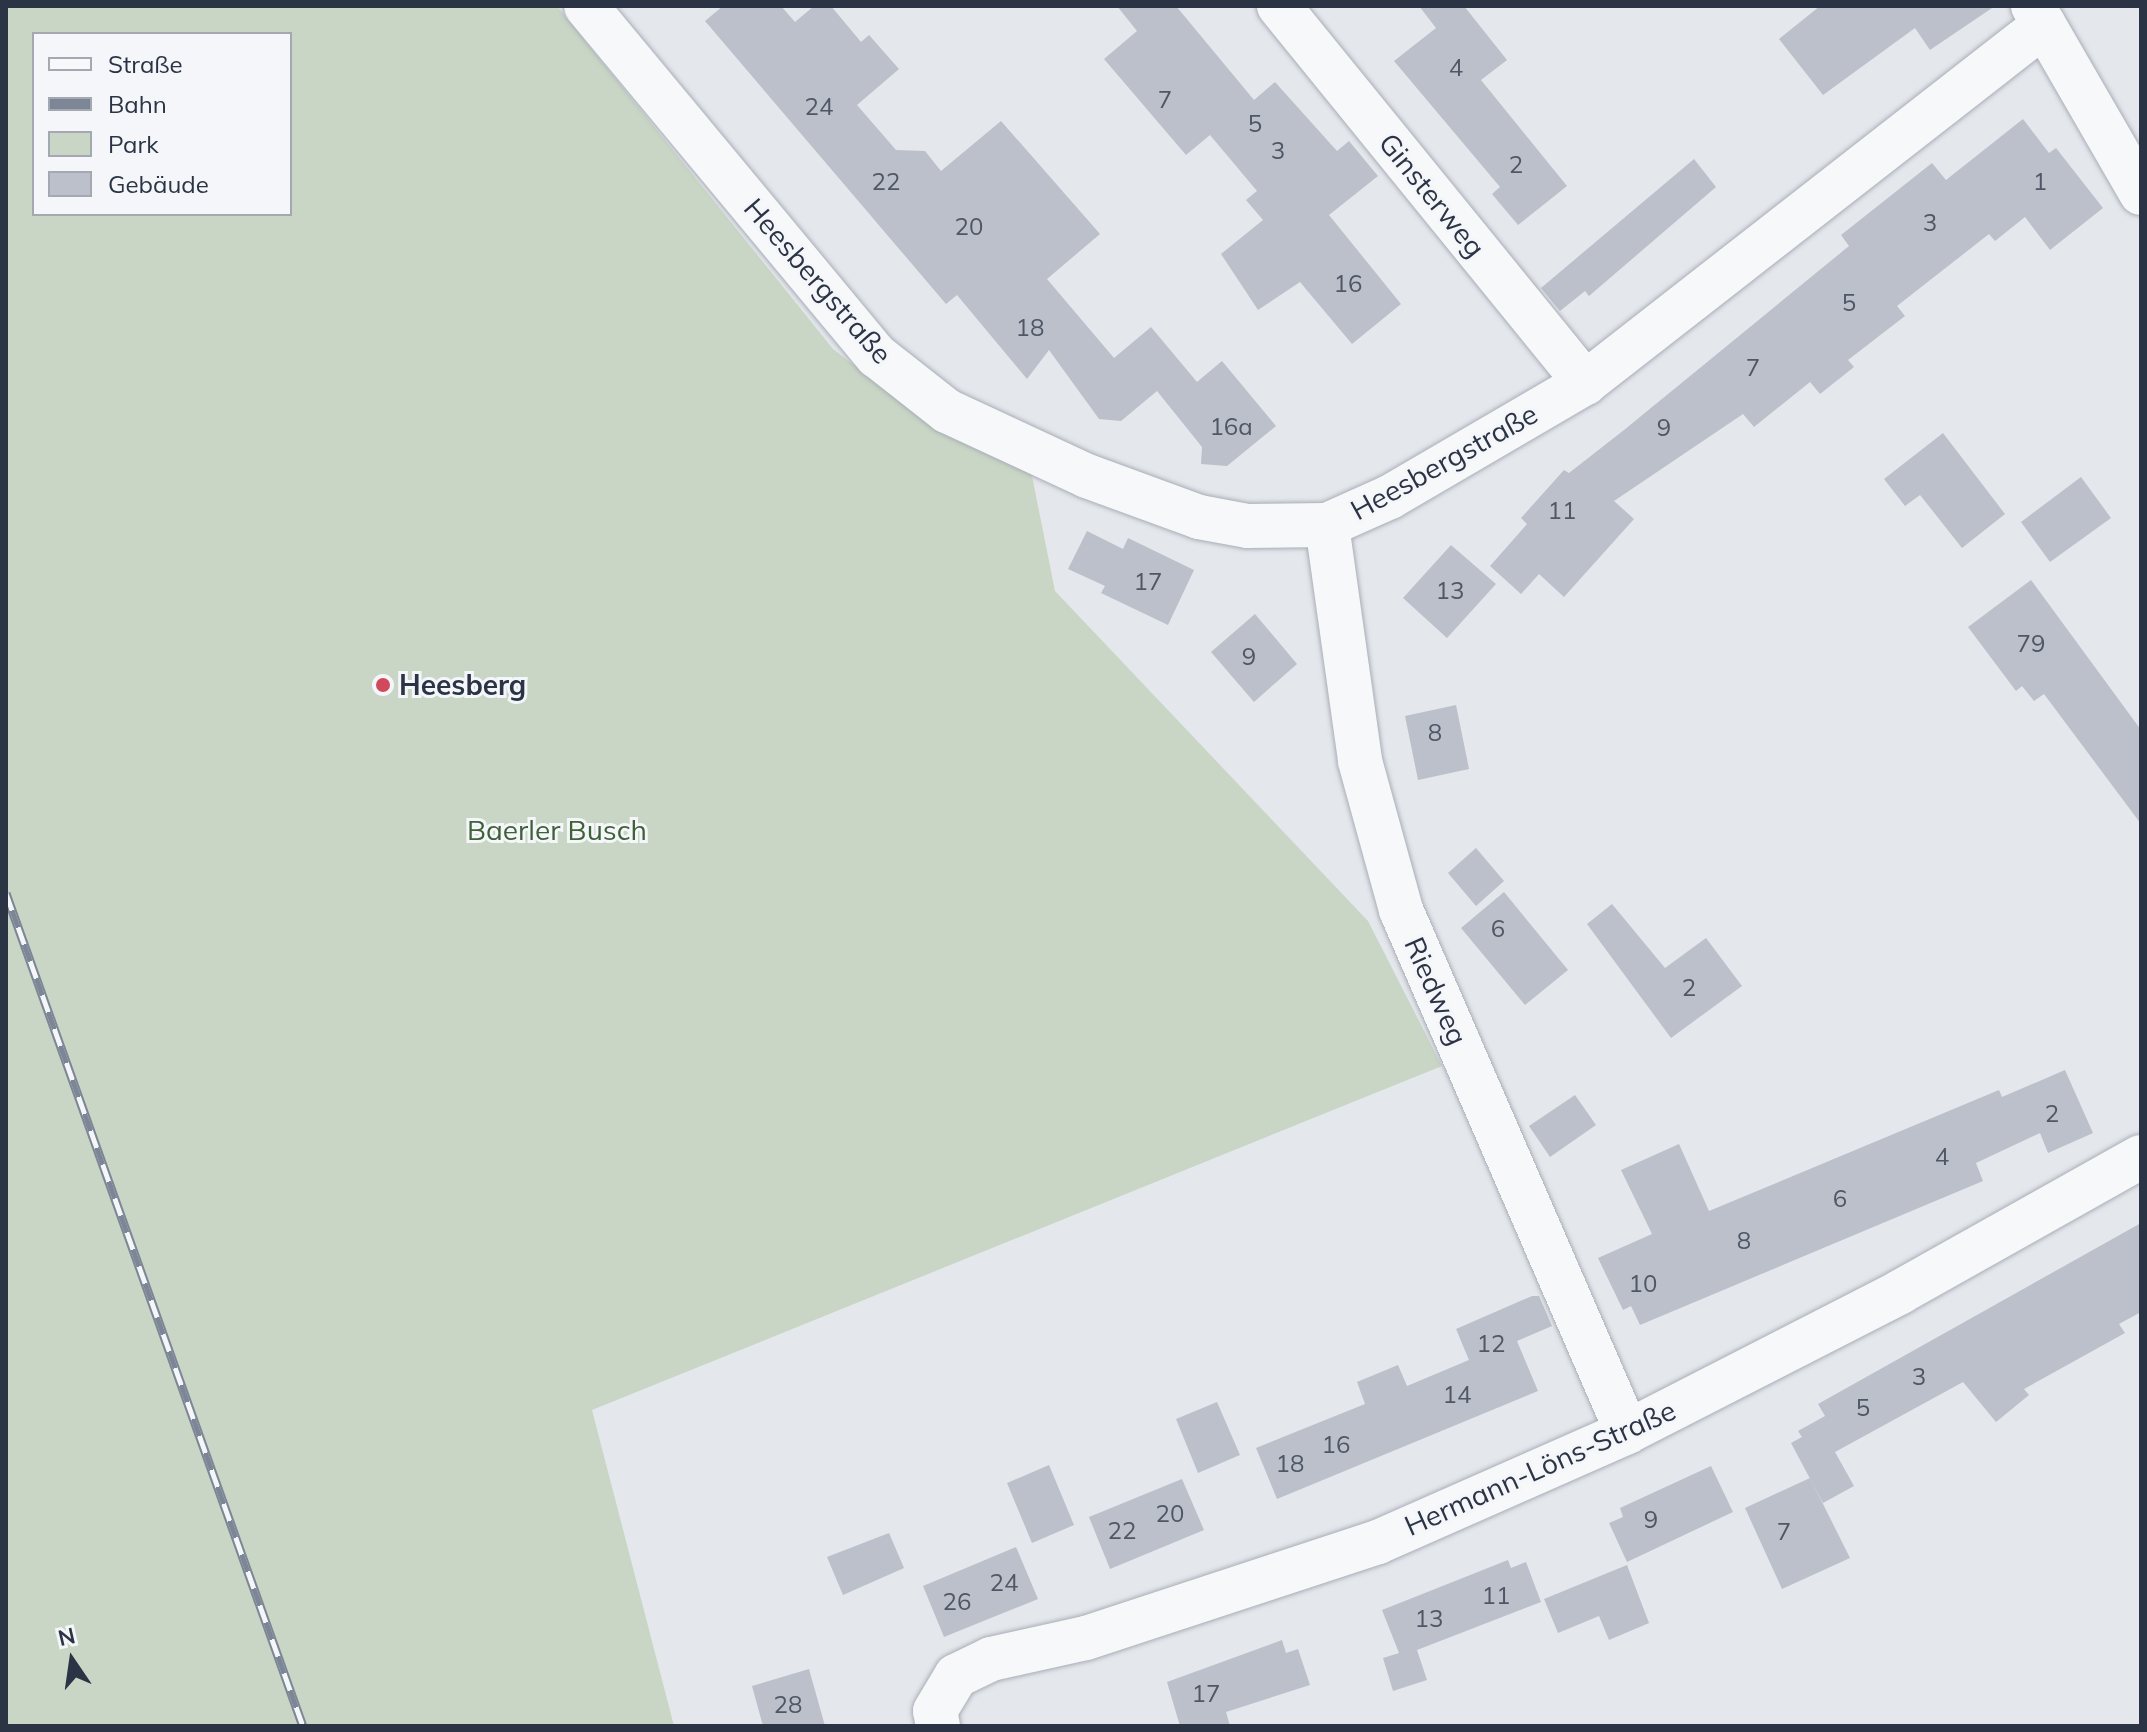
<!DOCTYPE html>
<meta charset="utf-8">
<style>
body{margin:0}
#map{position:relative;width:2147px;height:1732px;overflow:hidden;background:#e4e7ec;font-family:Mulish,sans-serif}
div>[style]{position:absolute}
[style*='--x']{left:calc(var(--x)*1px);top:calc(var(--y)*1px);width:calc(var(--w)*1px);rotate:calc(var(--a)*1deg)}
.green>*{inset:0;background:#c9d6c5}
.building>*{inset:0;background:#bbc0ca}
.roads{filter:drop-shadow(0 0 2px #a9aeb7) drop-shadow(0 0 2px #a9aeb7)}
.minor>*{height:44px;margin:-22px;padding:0 22px;transform-origin:22px;border-radius:22px;background:#f7f8fa}
.tertiary>*{height:44px;margin:-22px;padding:0 22px;transform-origin:22px;border-radius:22px;background:#f7f8fa}
.rail>*{height:9px;margin-top:-4.5px;transform-origin:0;background:repeating-linear-gradient(90deg,#f4f6f9 0 18px,#7d8696 0 36px);box-sizing:border-box;border-block:2px solid #7d8696}
.dots>*{width:22px;height:22px;translate:-50% -50%;box-sizing:border-box;border:4px solid #f4f6f9;border-radius:50%}
span{translate:-50% -50%;white-space:nowrap;text-align:center;line-height:1.15;-webkit-text-stroke:6px #f4f6f9;paint-order:stroke}
.number-label{font-size:24px;color:#4f5766}
.number-label span{-webkit-text-stroke-width:0}
.street-label{font-size:28px;color:#2b3445}
.poi-label{font-size:28px;color:#2b3445;font-weight:700}
.left{translate:0 -50%;text-align:left}
.park-label{font-size:28px;color:#3f6138}
.frame{position:absolute;inset:0;border:8px solid #2b3445;pointer-events:none}
.legend{position:absolute;left:32px;top:32px;width:260px;height:184px;box-sizing:border-box;background:#f4f6f9;border:2px solid #a4a8b1;margin:0;padding:10px 14px;list-style:none;font-size:24px;color:#2b3445}
.legend li{display:flex;align-items:center;gap:16px;height:40px}
.legend b{width:40px;border:2px solid #a4a8b1}
.north{position:absolute;left:32px;top:1620px;width:80px;height:80px;-webkit-text-stroke:6px #f4f6f9;paint-order:stroke;rotate:347deg;font-size:22px;font-weight:700;line-height:32px;text-align:center;color:#2b3445}
.north::after{content:'';display:block;margin:auto;width:28px;height:36px;background:#2b3445;clip-path:polygon(50% 0,100% 100%,50% 72%,0 100%)}
</style>
<div id="map">
<div class="green">
<i style="clip-path:polygon(evenodd,6px 6px,557px 6px,833px 349px,928px 422px,1031px 471px,1055px 591px,1368px 921px,1442px 1066px,592px 1410px,674px 1726px,6px 1726px,6px 6px,34px 34px,290px 34px,290px 214px,34px 214px,34px 34px)"></i>
</div>
<div class="building">
<i style="clip-path:polygon(723px 6px,781px 6px,795px 22px,814px 6px,831px 6px,861px 42px,869px 35px,899px 69px,857px 105px,896px 150px,925px 151px,941px 171px,1001px 121px,1100px 234px,1047px 279px,1114px 358px,1151px 327px,1197px 382px,1222px 361px,1276px 426px,1227px 466px,1201px 464px,1202px 447px,1157px 391px,1121px 421px,1099px 419px,1049px 350px,1027px 379px,957px 295px,946px 304px,705px 21px)"></i>
<i style="clip-path:polygon(1117px 6px,1176px 6px,1254px 100px,1275px 82px,1337px 151px,1349px 141px,1378px 176px,1329px 215px,1401px 304px,1352px 344px,1300px 282px,1258px 310px,1221px 254px,1263px 220px,1246px 200px,1257px 191px,1210px 135px,1186px 155px,1104px 59px,1137px 31px)"></i>
<i style="clip-path:polygon(1419px 6px,1464px 6px,1507px 60px,1481px 80px,1567px 186px,1518px 225px,1492px 194px,1500px 187px,1394px 61px,1436px 28px)"></i>
<i style="clip-path:polygon(1820px 6px,1995px 6px,1930px 50px,1915px 28px,1823px 95px,1779px 39px)"></i>
<i style="clip-path:polygon(2023px 119px,2049px 153px,2056px 148px,2103px 208px,2050px 250px,2025px 217px,1995px 241px,1989px 234px,1897px 306px,1905px 316px,1848px 360px,1854px 367px,1820px 394px,1810px 382px,1754px 427px,1743px 414px,1614px 501px,1634px 519px,1564px 597px,1539px 574px,1521px 594px,1490px 566px,1527px 524px,1521px 518px,1564px 470px,1569px 473px,1624px 430px,1849px 246px,1841px 235px,1932px 163px,1946px 180px)"></i>
<i style="clip-path:polygon(1694px 159px,1716px 187px,1589px 296px,1585px 291px,1560px 311px,1541px 288px)"></i>
<i style="clip-path:polygon(1943px 433px,2005px 514px,1962px 548px,1920px 495px,1905px 506px,1884px 479px)"></i>
<i style="clip-path:polygon(2081px 477px,2111px 518px,2050px 562px,2021px 522px)"></i>
<i style="clip-path:polygon(1087px 531px,1123px 549px,1128px 538px,1194px 570px,1168px 625px,1101px 593px,1105px 586px,1068px 569px)"></i>
<i style="clip-path:polygon(1451px 545px,1496px 584px,1447px 638px,1403px 598px)"></i>
<i style="clip-path:polygon(2031px 580px,2141px 730px,2141px 824px,2044px 694px,2034px 701px,2022px 686px,2016px 691px,1968px 627px)"></i>
<i style="clip-path:polygon(1255px 614px,1297px 664px,1254px 702px,1211px 652px)"></i>
<i style="clip-path:polygon(1456px 705px,1469px 769px,1418px 780px,1405px 716px)"></i>
<i style="clip-path:polygon(1476px 848px,1504px 881px,1476px 906px,1448px 873px)"></i>
<i style="clip-path:polygon(1504px 892px,1568px 970px,1525px 1005px,1461px 928px)"></i>
<i style="clip-path:polygon(1612px 904px,1665px 968px,1706px 938px,1742px 986px,1671px 1038px,1587px 924px)"></i>
<i style="clip-path:polygon(2065px 1070px,2093px 1133px,2048px 1153px,2040px 1133px,1976px 1163px,1983px 1181px,1640px 1325px,1631px 1306px,1623px 1310px,1598px 1258px,1652px 1234px,1621px 1170px,1679px 1144px,1709px 1211px,1999px 1090px,2002px 1097px)"></i>
<i style="clip-path:polygon(1575px 1095px,1596px 1125px,1550px 1157px,1529px 1126px)"></i>
<i style="clip-path:polygon(2141px 1223px,2141px 1312px,2119px 1324px,2125px 1333px,2024px 1389px,2029px 1395px,1996px 1422px,1963px 1382px,1835px 1452px,1854px 1486px,1823px 1503px,1791px 1443px,1802px 1437px,1798px 1431px,1825px 1416px,1818px 1404px)"></i>
<i style="clip-path:polygon(1532px 1296px,1539px 1296px,1552px 1326px,1517px 1341px,1538px 1391px,1277px 1499px,1256px 1448px,1365px 1404px,1357px 1382px,1398px 1365px,1407px 1386px,1469px 1360px,1456px 1329px)"></i>
<i style="clip-path:polygon(1217px 1402px,1240px 1455px,1198px 1473px,1176px 1419px)"></i>
<i style="clip-path:polygon(1049px 1465px,1074px 1525px,1032px 1543px,1007px 1483px)"></i>
<i style="clip-path:polygon(1711px 1466px,1733px 1512px,1627px 1562px,1609px 1523px,1623px 1517px,1620px 1508px)"></i>
<i style="clip-path:polygon(1810px 1478px,1850px 1558px,1782px 1589px,1745px 1508px)"></i>
<i style="clip-path:polygon(1182px 1479px,1204px 1530px,1110px 1569px,1089px 1517px)"></i>
<i style="clip-path:polygon(889px 1533px,904px 1568px,843px 1595px,827px 1557px)"></i>
<i style="clip-path:polygon(1016px 1547px,1038px 1599px,944px 1637px,923px 1586px)"></i>
<i style="clip-path:polygon(1508px 1560px,1511px 1568px,1526px 1562px,1541px 1602px,1417px 1650px,1427px 1680px,1393px 1691px,1383px 1658px,1399px 1653px,1382px 1610px)"></i>
<i style="clip-path:polygon(1627px 1565px,1649px 1623px,1609px 1640px,1599px 1616px,1558px 1633px,1544px 1599px)"></i>
<i style="clip-path:polygon(1282px 1640px,1286px 1653px,1298px 1649px,1310px 1685px,1226px 1712px,1230px 1726px,1180px 1726px,1167px 1682px)"></i>
<i style="clip-path:polygon(809px 1669px,825px 1726px,763px 1726px,752px 1686px)"></i>
</div>
<div class="roads">
<div class="minor">
<i style="--x:586;--y:6;--w:455;--a:50.3"></i>
<i style="--x:877;--y:356;--w:89;--a:38.2"></i>
<i style="--x:947;--y:411;--w:154;--a:24.9"></i>
<i style="--x:1087;--y:476;--w:119;--a:20.1"></i>
<i style="--x:1199;--y:517;--w:50;--a:10.4"></i>
<i style="--x:1248;--y:526;--w:79;--a:-0.7"></i>
<i style="--x:1327;--y:525;--w:69;--a:-24"></i>
<i style="--x:1390;--y:497;--w:226;--a:-30.3"></i>
<i style="--x:1585;--y:383;--w:582;--a:-37.95"></i>
<i style="--x:1279;--y:6;--w:486;--a:50.9"></i>
<i style="--x:1327;--y:525;--w:238;--a:82"></i>
<i style="--x:1360;--y:761;--w:155;--a:74.6"></i>
<i style="--x:1401;--y:910;--w:569;--a:66.59"></i>
<i style="--x:938;--y:1726;--w:15;--a:-101"></i>
<i style="--x:935;--y:1711;--w:41;--a:-59"></i>
<i style="--x:956;--y:1676;--w:39;--a:-26"></i>
<i style="--x:991;--y:1659;--w:97;--a:-12.5"></i>
<i style="--x:1086;--y:1638;--w:307;--a:-18.2"></i>
<i style="--x:1378;--y:1542;--w:272;--a:-23.8"></i>
<i style="--x:1627;--y:1432;--w:307;--a:-27.1"></i>
<i style="--x:1900;--y:1292;--w:276;--a:-29.3"></i>
</div>
<div class="tertiary">
<i style="--x:2033;--y:6;--w:216;--a:60"></i>
</div>
</div>
<div class="rail">
<i style="--x:6;--y:893;--w:884;--a:70.38"></i>
</div>
<div class="dots">
<i style="left:383px;top:685px;background:#d1495b"></i>
</div>
<div class="number-label">
<span style="left:1456px;top:68px">4</span>
<span style="left:1165px;top:100px">7</span>
<span style="left:819px;top:107px">24</span>
<span style="left:1255px;top:124px">5</span>
<span style="left:1278px;top:151px">3</span>
<span style="left:1516px;top:165px">2</span>
<span style="left:886px;top:182px">22</span>
<span style="left:2040px;top:182px">1</span>
<span style="left:1930px;top:223px">3</span>
<span style="left:969px;top:227px">20</span>
<span style="left:1348px;top:284px">16</span>
<span style="left:1849px;top:303px">5</span>
<span style="left:1030px;top:328px">18</span>
<span style="left:1753px;top:368px">7</span>
<span style="left:1231px;top:427px">16a</span>
<span style="left:1664px;top:428px">9</span>
<span style="left:1562px;top:511px">11</span>
<span style="left:1148px;top:582px">17</span>
<span style="left:1450px;top:591px">13</span>
<span style="left:2031px;top:644px">79</span>
<span style="left:1249px;top:657px">9</span>
<span style="left:1435px;top:733px">8</span>
<span style="left:1498px;top:929px">6</span>
<span style="left:1689px;top:988px">2</span>
<span style="left:2052px;top:1114px">2</span>
<span style="left:1942px;top:1157px">4</span>
<span style="left:1840px;top:1199px">6</span>
<span style="left:1744px;top:1241px">8</span>
<span style="left:1643px;top:1284px">10</span>
<span style="left:1491px;top:1344px">12</span>
<span style="left:1919px;top:1377px">3</span>
<span style="left:1457px;top:1395px">14</span>
<span style="left:1863px;top:1408px">5</span>
<span style="left:1336px;top:1445px">16</span>
<span style="left:1290px;top:1464px">18</span>
<span style="left:1170px;top:1514px">20</span>
<span style="left:1651px;top:1520px">9</span>
<span style="left:1122px;top:1531px">22</span>
<span style="left:1784px;top:1532px">7</span>
<span style="left:1004px;top:1583px">24</span>
<span style="left:1496px;top:1596px">11</span>
<span style="left:957px;top:1602px">26</span>
<span style="left:1429px;top:1619px">13</span>
<span style="left:1206px;top:1694px">17</span>
<span style="left:788px;top:1705px">28</span>
</div>
<div class="street-label">
<span style="left:1432px;top:195px;rotate:51deg">Ginsterweg</span>
<span style="left:818px;top:281px;rotate:49deg">Heesbergstraße</span>
<span style="left:1444px;top:462px;rotate:-29deg">Heesbergstraße</span>
<span style="left:1436px;top:991px;rotate:66deg">Riedweg</span>
<span style="left:1540px;top:1468px;rotate:-24deg">Hermann-Löns-Straße</span>
</div>
<div class="poi-label">
<span class="left" style="left:399px;top:685px">Heesberg</span>
</div>
<div class="park-label">
<span style="left:557px;top:830px">Baerler Busch</span>
</div>
<div class="frame"></div>
<ul class="legend">
<li><b style="height:10px;background:#f7f8fa"></b>Straße</li>
<li><b style="height:10px;background:#7d8696"></b>Bahn</li>
<li><b style="height:22px;background:#c9d6c5"></b>Park</li>
<li><b style="height:22px;background:#bbc0ca"></b>Gebäude</li>
</ul>
<div class="north">N</div>
</div>
